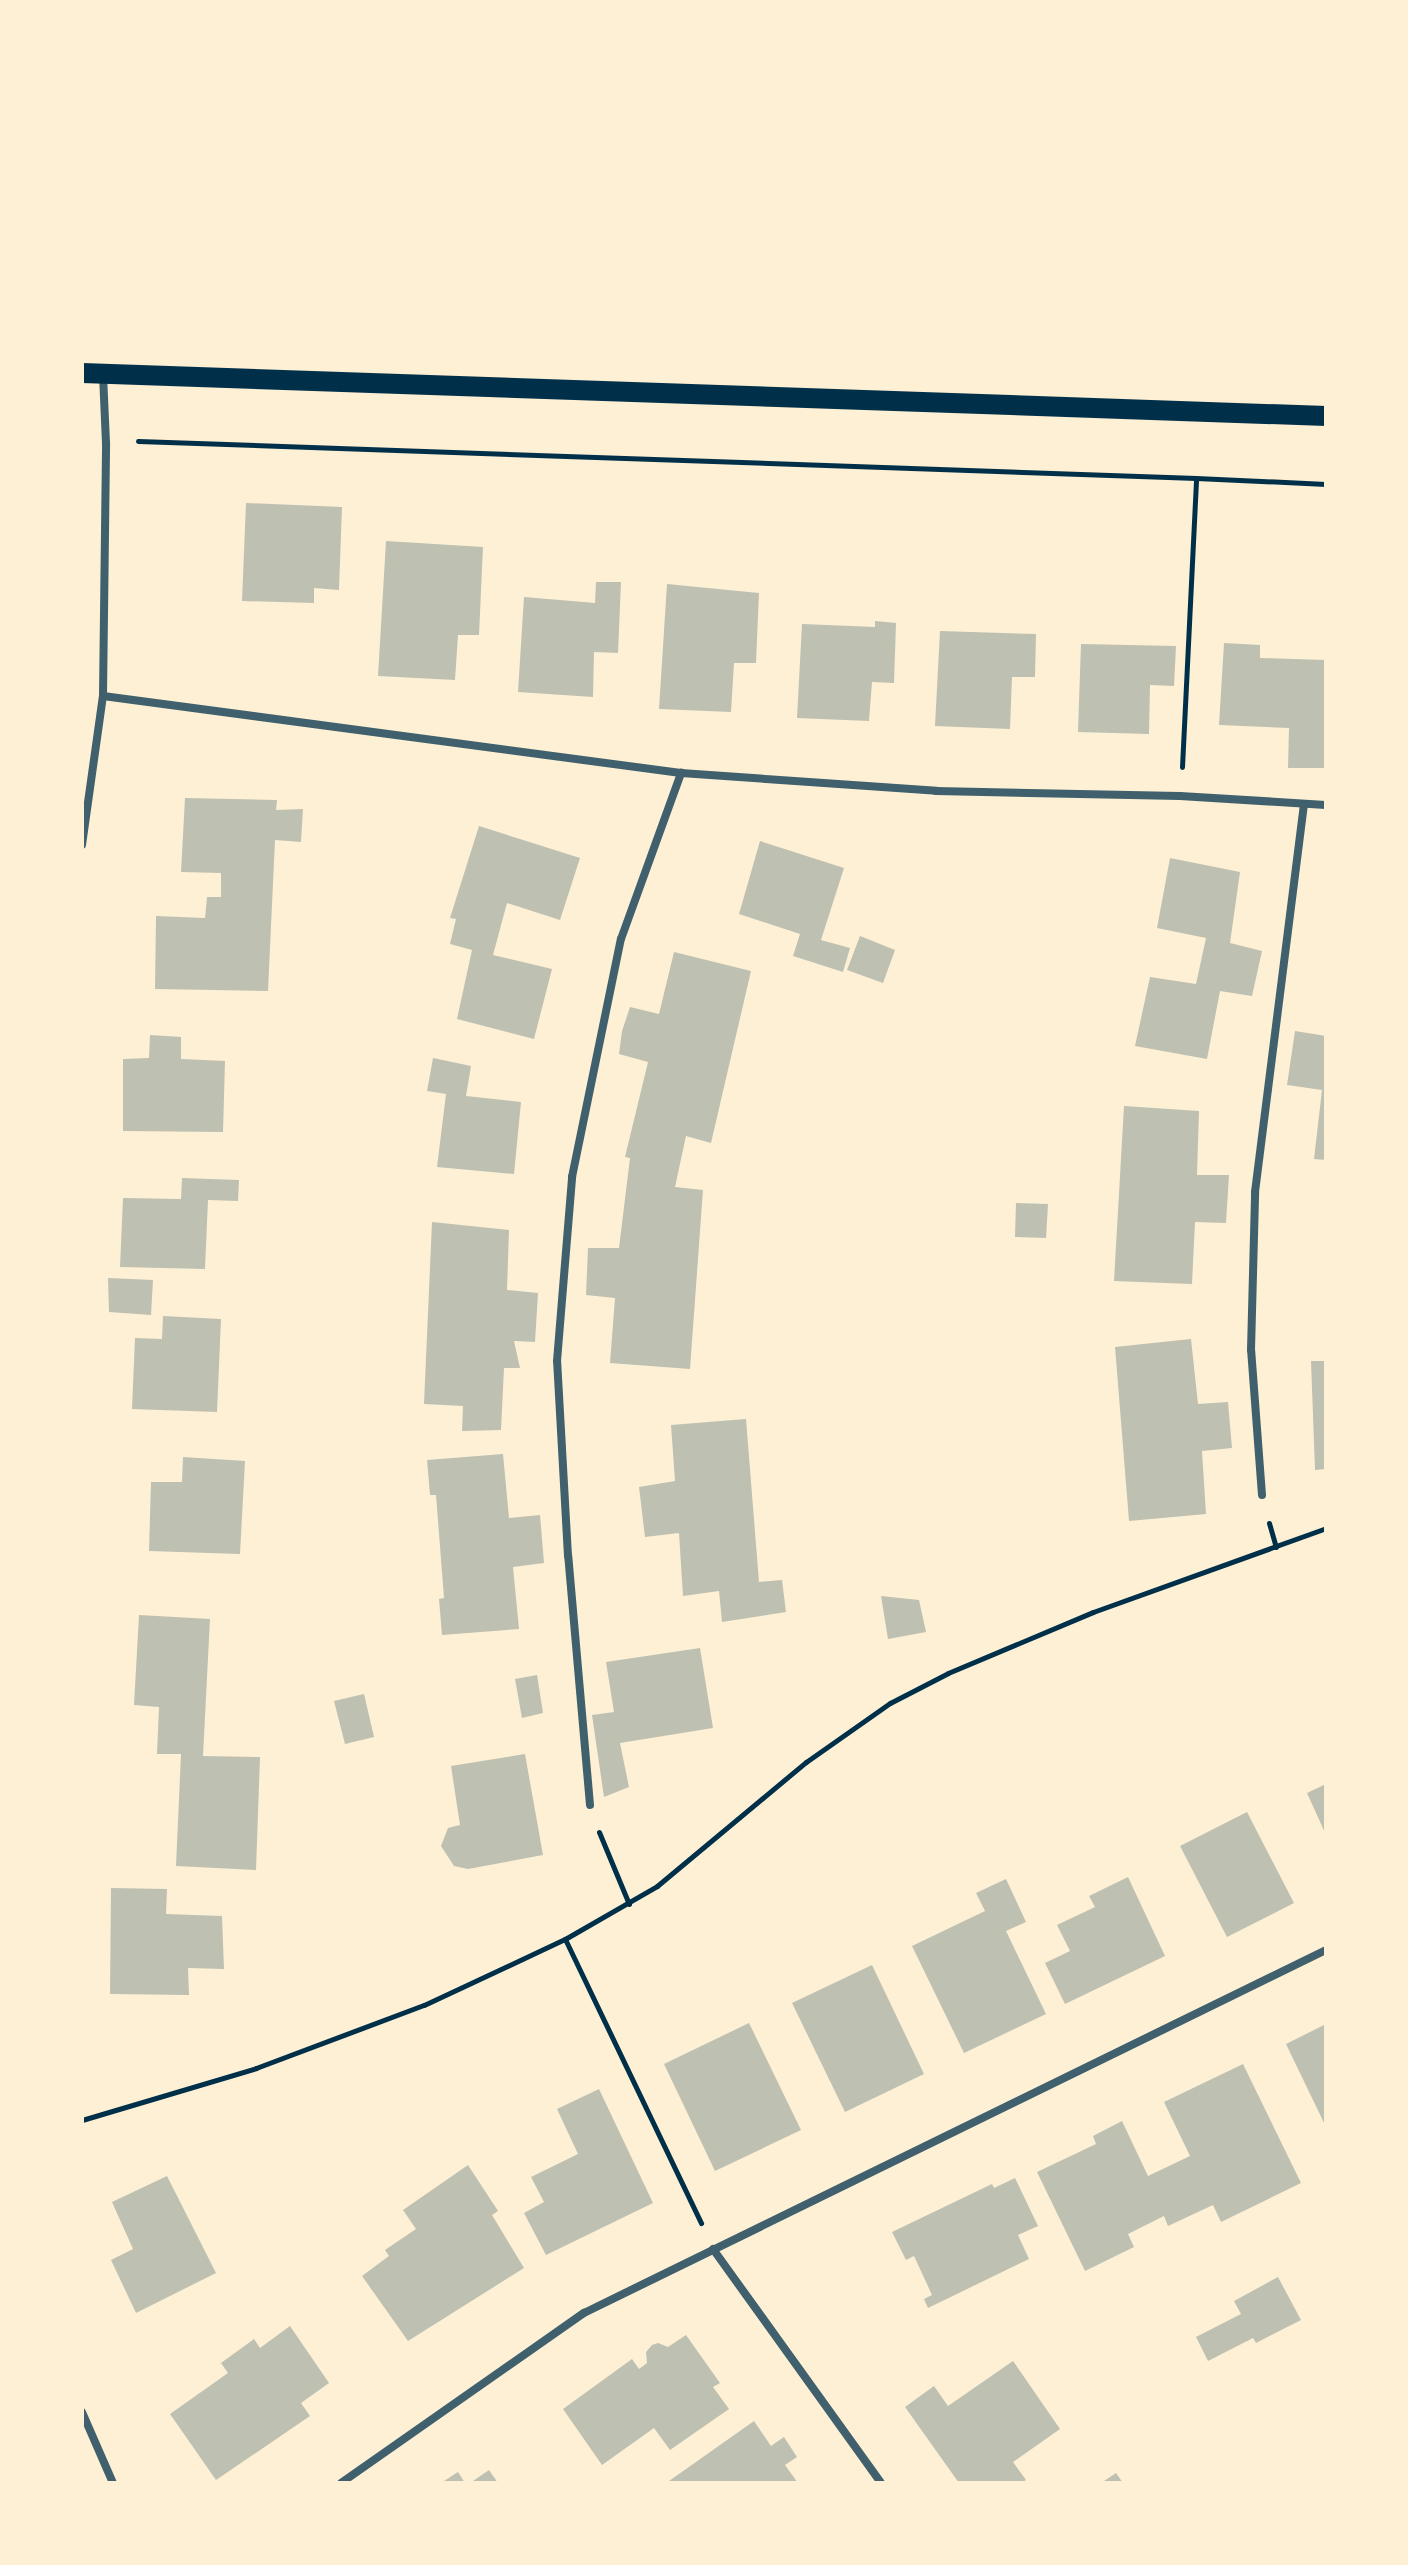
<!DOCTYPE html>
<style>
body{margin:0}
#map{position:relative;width:1408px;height:2565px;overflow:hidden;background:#fdf0d5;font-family:"Source Serif 4",serif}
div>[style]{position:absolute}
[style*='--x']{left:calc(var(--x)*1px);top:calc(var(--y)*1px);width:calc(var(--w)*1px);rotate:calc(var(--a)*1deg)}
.building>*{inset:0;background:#bec0b2}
.path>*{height:5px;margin:-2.5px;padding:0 2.5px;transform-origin:2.5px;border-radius:2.5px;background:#003049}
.minor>*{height:8px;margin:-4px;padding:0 4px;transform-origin:4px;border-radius:4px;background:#3f606c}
.primary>*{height:20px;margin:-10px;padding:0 10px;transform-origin:10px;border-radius:10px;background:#003049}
span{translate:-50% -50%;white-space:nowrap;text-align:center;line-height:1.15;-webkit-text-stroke:6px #fdf0d5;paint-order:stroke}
.frame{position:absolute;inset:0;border:84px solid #fdf0d5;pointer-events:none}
</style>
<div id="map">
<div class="building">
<i style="clip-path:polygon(246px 503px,342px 507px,339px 590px,314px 588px,314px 603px,242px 601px)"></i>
<i style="clip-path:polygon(386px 541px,483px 547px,479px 635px,458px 635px,455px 680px,378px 676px)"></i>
<i style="clip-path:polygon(596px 582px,621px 582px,618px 653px,594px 652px,593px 697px,518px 692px,524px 597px,595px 603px)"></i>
<i style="clip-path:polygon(667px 584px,759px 593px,756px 663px,734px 663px,731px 712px,659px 709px)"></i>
<i style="clip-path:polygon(875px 621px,896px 623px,894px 683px,872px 682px,869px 721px,797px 718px,802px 624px,875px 627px)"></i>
<i style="clip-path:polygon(940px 631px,1036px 634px,1035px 677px,1012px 677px,1010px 729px,935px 726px)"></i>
<i style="clip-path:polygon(1224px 643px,1260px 645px,1260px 658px,1326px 660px,1326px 768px,1288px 768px,1289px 728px,1219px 725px)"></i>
<i style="clip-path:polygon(1081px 644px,1176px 646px,1174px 686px,1150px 685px,1149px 734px,1078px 732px)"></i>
<i style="clip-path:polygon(185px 798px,277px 800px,276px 810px,303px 809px,301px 842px,275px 840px,268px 991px,155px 989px,156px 916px,205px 918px,207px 897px,221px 897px,221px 873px,181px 872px)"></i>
<i style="clip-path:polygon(479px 826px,580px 858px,560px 920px,507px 903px,493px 955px,552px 969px,534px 1039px,457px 1019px,472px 950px,450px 944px,456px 919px,450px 918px)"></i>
<i style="clip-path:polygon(760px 841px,844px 868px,821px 940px,850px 948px,843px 972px,793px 956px,800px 934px,739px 914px)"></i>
<i style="clip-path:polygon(1170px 858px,1240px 872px,1230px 943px,1262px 951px,1252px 996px,1220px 991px,1207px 1059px,1135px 1046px,1150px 977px,1196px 984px,1206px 938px,1157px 928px)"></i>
<i style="clip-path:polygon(860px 936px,895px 950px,883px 983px,847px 970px)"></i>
<i style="clip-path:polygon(674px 952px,751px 971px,711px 1143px,686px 1136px,675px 1187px,703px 1190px,690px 1369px,610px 1363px,615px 1298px,586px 1295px,588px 1248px,619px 1248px,630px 1158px,625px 1157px,648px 1062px,619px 1054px,622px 1031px,630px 1007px,659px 1014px)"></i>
<i style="clip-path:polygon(1295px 1031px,1326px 1036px,1326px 1160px,1314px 1159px,1322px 1090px,1287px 1085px)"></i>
<i style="clip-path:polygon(150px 1035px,181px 1037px,181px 1059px,225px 1061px,223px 1132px,123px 1131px,123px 1059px,149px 1058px)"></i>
<i style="clip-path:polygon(433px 1058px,471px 1066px,466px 1096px,521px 1102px,514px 1174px,437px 1167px,446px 1094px,427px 1091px)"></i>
<i style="clip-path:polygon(1124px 1106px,1199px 1111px,1197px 1175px,1229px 1175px,1226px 1223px,1195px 1222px,1192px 1284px,1114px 1281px)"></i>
<i style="clip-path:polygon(182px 1178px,239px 1180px,238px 1201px,208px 1200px,205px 1269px,120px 1267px,123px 1198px,181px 1199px)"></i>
<i style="clip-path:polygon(1016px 1203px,1048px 1204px,1046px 1238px,1015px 1237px)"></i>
<i style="clip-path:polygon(432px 1222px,509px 1230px,507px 1290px,538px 1293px,535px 1342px,514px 1341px,520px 1368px,504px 1368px,501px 1430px,462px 1431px,463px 1406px,424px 1404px)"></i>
<i style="clip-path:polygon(108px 1278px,153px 1280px,151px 1315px,109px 1312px)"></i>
<i style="clip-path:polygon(163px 1316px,221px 1319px,217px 1412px,132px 1409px,135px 1338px,162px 1339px)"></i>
<i style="clip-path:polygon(1191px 1339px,1198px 1404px,1228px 1402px,1232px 1448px,1202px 1451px,1206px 1514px,1129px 1521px,1115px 1347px)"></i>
<i style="clip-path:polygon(1311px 1361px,1326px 1361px,1326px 1469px,1315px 1470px)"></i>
<i style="clip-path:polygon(746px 1419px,759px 1582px,782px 1580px,786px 1612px,722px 1622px,719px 1591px,683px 1596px,679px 1533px,645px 1537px,639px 1487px,675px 1481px,671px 1425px)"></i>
<i style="clip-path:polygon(503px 1454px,509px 1518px,540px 1515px,544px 1563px,513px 1567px,519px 1629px,442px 1635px,439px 1599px,444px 1598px,436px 1495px,430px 1495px,427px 1460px)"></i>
<i style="clip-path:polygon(183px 1457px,245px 1461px,240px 1554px,149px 1551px,151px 1482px,182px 1482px)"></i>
<i style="clip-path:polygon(881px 1596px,919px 1600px,926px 1632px,888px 1639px)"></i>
<i style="clip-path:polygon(139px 1615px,210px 1619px,203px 1756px,260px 1757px,256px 1870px,176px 1866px,181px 1754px,157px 1754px,159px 1707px,134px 1705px)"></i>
<i style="clip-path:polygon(700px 1648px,713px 1728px,620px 1743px,629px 1787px,604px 1797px,592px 1715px,614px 1712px,606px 1662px)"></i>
<i style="clip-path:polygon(537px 1675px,543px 1713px,522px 1718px,515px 1679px)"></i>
<i style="clip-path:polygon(364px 1694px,374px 1737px,345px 1744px,334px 1701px)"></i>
<i style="clip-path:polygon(525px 1754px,543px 1855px,468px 1869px,454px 1866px,441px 1846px,448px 1828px,460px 1825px,451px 1766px)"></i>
<i style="clip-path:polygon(1326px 1784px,1326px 1835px,1307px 1793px)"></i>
<i style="clip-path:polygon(1247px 1812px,1294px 1903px,1227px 1937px,1180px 1846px)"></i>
<i style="clip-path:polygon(1128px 1877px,1165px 1956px,1065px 2004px,1045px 1963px,1070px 1951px,1057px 1925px,1095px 1907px,1089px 1896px)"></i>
<i style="clip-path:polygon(1006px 1879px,1026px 1922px,1006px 1931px,1046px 2014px,964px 2053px,912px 1946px,985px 1911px,976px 1893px)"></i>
<i style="clip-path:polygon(111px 1888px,167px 1889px,166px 1914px,222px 1916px,224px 1969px,188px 1968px,189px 1995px,110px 1994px)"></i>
<i style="clip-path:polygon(872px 1965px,924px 2074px,845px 2112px,792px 2003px)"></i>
<i style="clip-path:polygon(749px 2023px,801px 2130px,715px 2171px,664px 2064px)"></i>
<i style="clip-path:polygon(1326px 2024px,1326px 2127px,1286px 2044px)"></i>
<i style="clip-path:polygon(1243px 2064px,1301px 2183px,1221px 2222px,1213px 2205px,1168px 2226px,1164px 2216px,1128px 2234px,1134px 2247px,1085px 2271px,1037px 2172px,1096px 2144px,1093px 2136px,1122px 2121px,1148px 2176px,1190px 2156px,1164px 2102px)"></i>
<i style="clip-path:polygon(599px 2089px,653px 2203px,546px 2255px,524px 2213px,544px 2202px,531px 2177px,578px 2154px,557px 2109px)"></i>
<i style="clip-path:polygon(468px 2165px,498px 2211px,492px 2215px,524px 2268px,408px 2341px,362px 2276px,389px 2256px,385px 2250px,416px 2229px,403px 2210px)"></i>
<i style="clip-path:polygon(167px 2176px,216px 2273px,136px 2313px,111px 2260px,133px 2249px,112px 2202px)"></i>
<i style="clip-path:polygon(1015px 2178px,1038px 2226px,1018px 2235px,1029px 2259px,928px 2308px,924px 2299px,932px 2295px,914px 2256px,906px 2260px,892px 2232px,992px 2184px,994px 2188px)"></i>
<i style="clip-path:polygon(1278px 2277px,1301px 2320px,1256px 2343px,1253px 2338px,1208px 2361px,1196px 2337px,1241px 2314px,1234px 2301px)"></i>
<i style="clip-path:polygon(290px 2326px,329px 2383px,301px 2403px,310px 2416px,216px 2480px,170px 2414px,228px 2373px,221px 2363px,254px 2339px,260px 2348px)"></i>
<i style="clip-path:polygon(686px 2335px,720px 2383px,713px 2387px,729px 2409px,670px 2450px,654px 2428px,602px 2465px,563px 2409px,632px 2359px,639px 2369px,647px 2363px,646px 2352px,652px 2345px,658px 2343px,668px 2347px)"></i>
<i style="clip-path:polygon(1013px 2361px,1060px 2429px,1013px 2462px,1026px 2480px,1021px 2483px,959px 2483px,905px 2407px,934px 2386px,948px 2406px)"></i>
<i style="clip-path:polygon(754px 2421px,771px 2446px,784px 2437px,797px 2457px,785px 2465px,798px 2483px,671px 2483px,669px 2481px)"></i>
<i style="clip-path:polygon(489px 2470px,498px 2483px,470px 2483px)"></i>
<i style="clip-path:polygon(458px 2472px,465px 2483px,441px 2483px)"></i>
<i style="clip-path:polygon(1116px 2473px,1123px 2483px,1101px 2483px)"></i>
</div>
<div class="path">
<i style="--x:138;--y:441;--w:1059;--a:2"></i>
<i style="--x:1182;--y:767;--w:289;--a:-87.2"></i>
<i style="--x:1196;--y:478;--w:130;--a:2.6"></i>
<i style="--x:1269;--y:1523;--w:25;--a:74"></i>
<i style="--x:599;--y:1832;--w:78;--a:67.4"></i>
<i style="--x:565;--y:1939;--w:315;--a:64.4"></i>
<i style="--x:82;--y:2120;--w:182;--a:-16.6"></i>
<i style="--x:256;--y:2068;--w:179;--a:-20.6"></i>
<i style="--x:424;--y:2005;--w:156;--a:-25.1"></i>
<i style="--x:565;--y:1939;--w:106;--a:-29.9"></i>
<i style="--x:657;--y:1886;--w:194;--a:-39.8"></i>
<i style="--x:806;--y:1762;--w:103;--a:-35.1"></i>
<i style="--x:890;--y:1703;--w:65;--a:-27.3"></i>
<i style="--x:948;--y:1673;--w:157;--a:-22.8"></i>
<i style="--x:1093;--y:1612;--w:248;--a:-19.8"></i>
</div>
<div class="minor">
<i style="--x:103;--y:696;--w:583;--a:7.59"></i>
<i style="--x:681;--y:773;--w:256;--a:4"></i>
<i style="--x:936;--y:791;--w:244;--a:1.2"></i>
<i style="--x:1180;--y:796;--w:146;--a:3.5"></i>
<i style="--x:82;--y:845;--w:150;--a:-82"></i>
<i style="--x:103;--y:696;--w:253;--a:-89.3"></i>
<i style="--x:106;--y:443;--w:68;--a:-92.5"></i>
<i style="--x:1262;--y:1495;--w:145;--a:-94.3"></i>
<i style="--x:1251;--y:1350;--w:158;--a:-88.5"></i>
<i style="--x:1255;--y:1192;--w:389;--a:-82.8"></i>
<i style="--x:590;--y:1805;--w:250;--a:-95"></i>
<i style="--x:568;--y:1556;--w:195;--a:-93.2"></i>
<i style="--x:557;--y:1361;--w:185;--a:-85.3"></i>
<i style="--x:572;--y:1177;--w:243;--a:-78.4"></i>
<i style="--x:621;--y:939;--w:177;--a:-70.1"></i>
<i style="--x:713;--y:2249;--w:288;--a:54.3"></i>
<i style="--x:82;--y:2412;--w:77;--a:66.4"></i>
<i style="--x:341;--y:2483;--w:297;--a:-35"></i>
<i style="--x:584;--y:2313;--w:826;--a:-26.07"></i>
</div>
<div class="primary">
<i style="--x:82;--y:373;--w:1245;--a:1.98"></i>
</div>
<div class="frame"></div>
</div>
